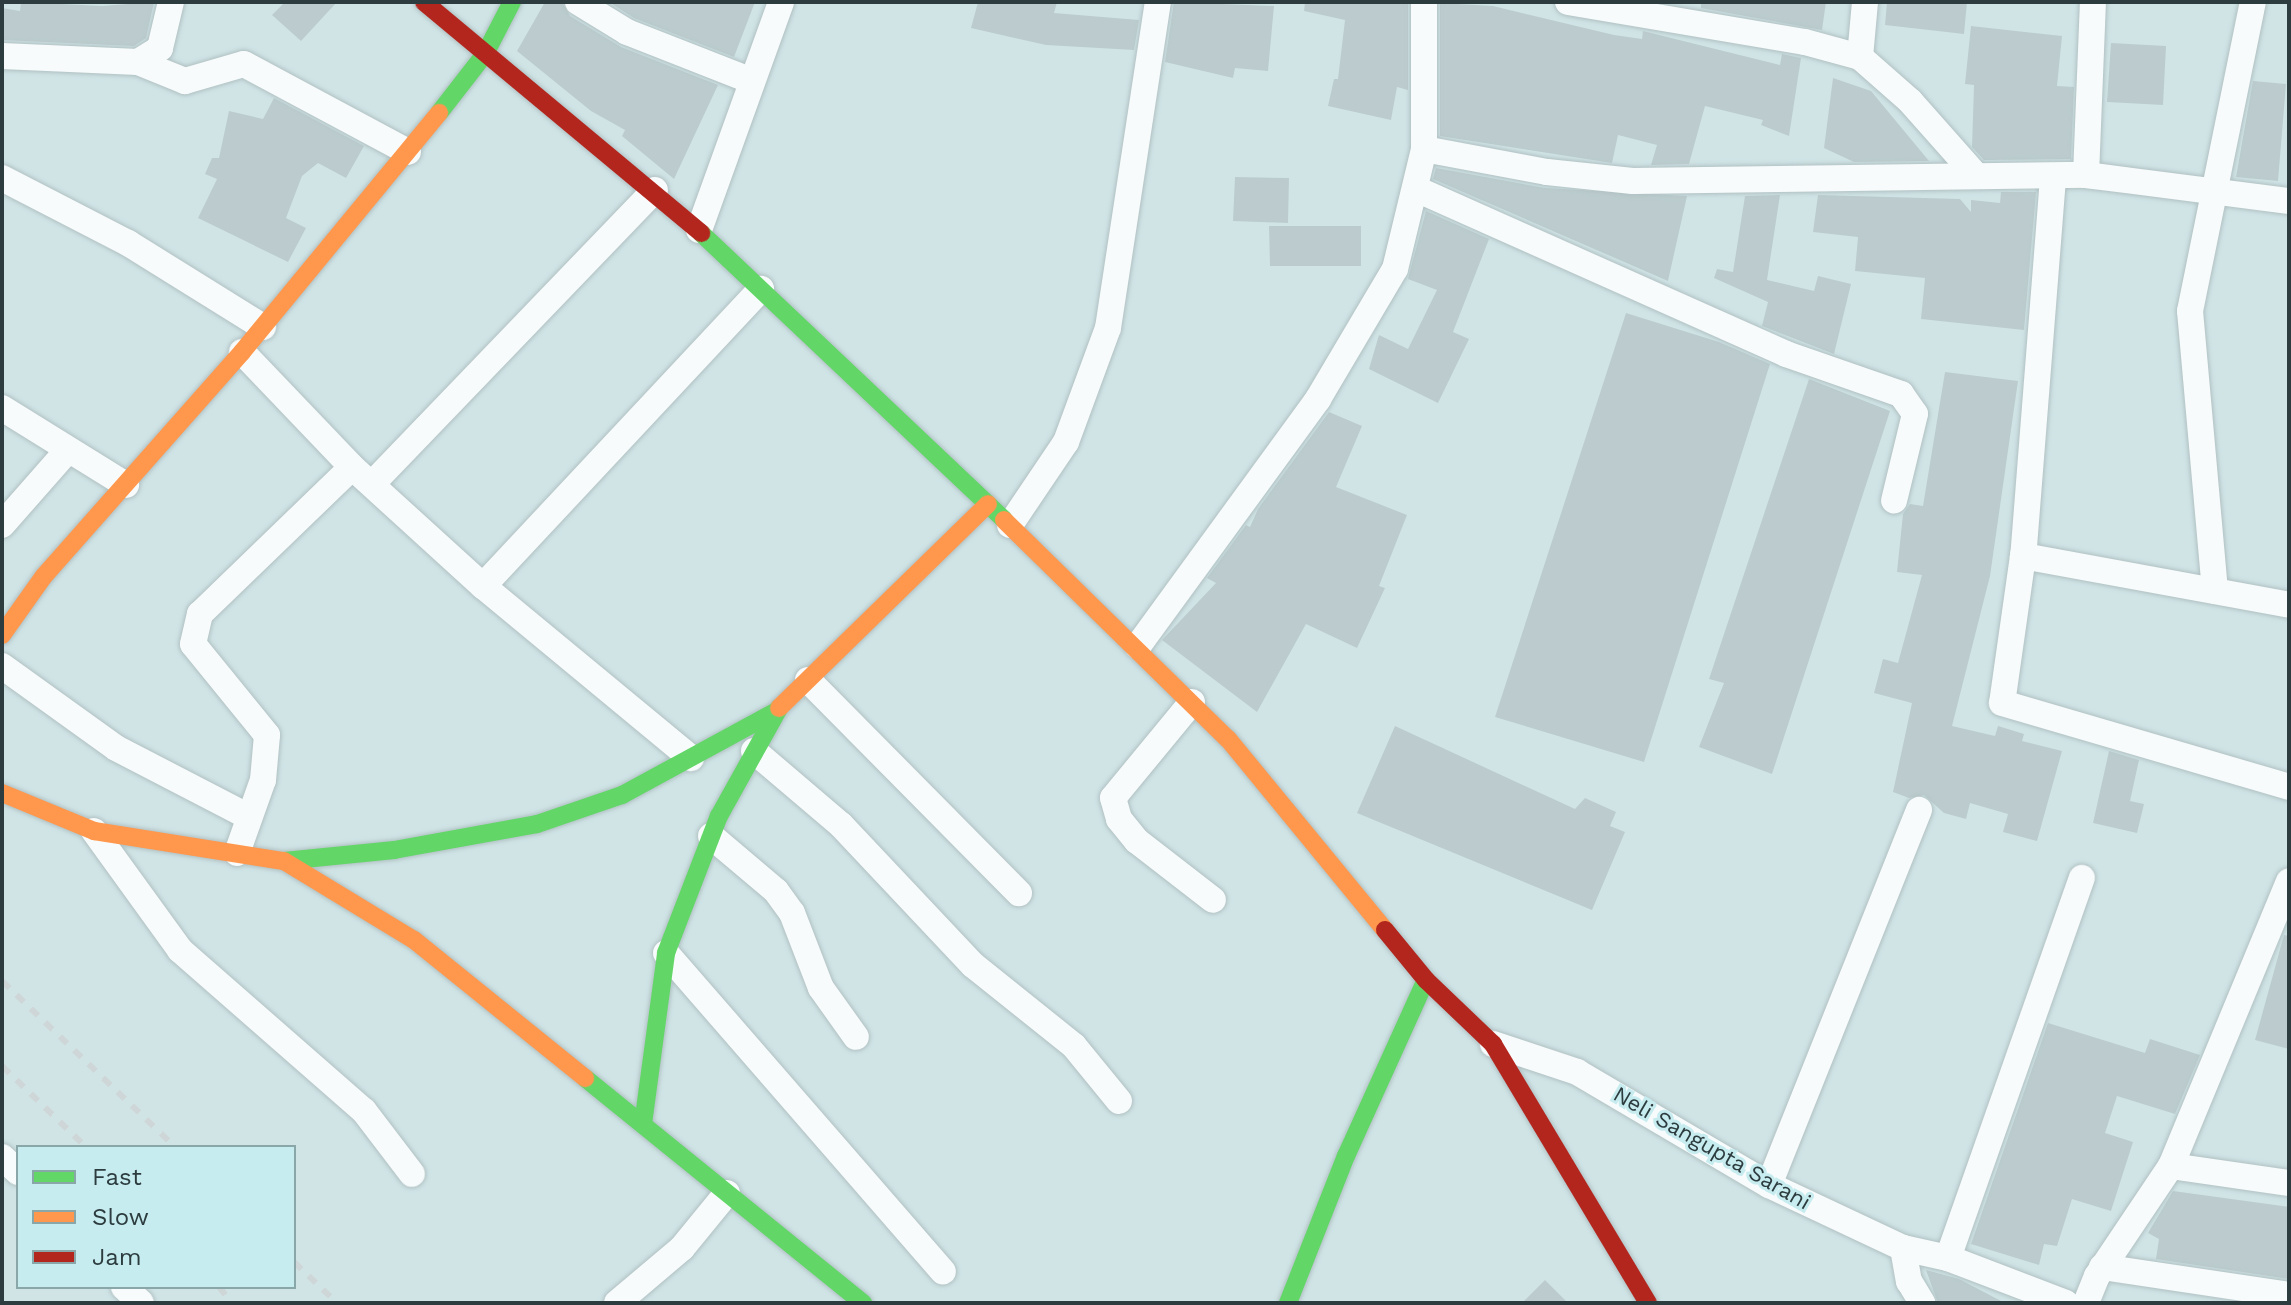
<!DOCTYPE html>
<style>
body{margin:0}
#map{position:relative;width:2291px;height:1305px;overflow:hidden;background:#d0e4e6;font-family:"Work Sans",sans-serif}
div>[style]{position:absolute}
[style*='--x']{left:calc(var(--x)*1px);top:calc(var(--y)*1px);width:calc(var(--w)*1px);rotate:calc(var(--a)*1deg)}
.building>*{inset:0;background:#bcccce}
.roads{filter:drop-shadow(0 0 2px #b1c1c3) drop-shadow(0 0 2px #b1c1c3)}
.street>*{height:26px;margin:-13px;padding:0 13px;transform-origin:13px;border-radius:13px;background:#f8fbfb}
.fast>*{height:18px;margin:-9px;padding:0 9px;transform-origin:9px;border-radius:9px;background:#63d668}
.slow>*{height:18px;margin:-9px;padding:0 9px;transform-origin:9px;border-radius:9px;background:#ff974d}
.jam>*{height:18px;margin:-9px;padding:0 9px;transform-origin:9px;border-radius:9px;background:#b3261e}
.rail>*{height:6px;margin-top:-3px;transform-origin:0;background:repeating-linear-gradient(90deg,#cfd6d7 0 10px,transparent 0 20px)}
span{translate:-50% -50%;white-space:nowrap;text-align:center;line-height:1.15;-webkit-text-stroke:6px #c6ecf0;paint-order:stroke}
.street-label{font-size:22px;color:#2d3c3e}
.frame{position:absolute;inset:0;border:4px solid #2d3c3e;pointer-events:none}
.legend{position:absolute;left:16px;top:1145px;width:280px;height:144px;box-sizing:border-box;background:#c6ecf0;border:2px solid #89a6a9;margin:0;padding:10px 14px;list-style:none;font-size:24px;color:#2d3c3e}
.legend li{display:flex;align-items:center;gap:16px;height:40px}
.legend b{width:40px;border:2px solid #89a6a9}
</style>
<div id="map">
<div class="building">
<i style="clip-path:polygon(21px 2px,102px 6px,154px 2px,146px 38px,134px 46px,2px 40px,2px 8px,20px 11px)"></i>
<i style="clip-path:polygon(285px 2px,337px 2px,301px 41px,272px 15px)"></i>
<i style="clip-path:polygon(545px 2px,562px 2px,570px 16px,621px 47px,718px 85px,674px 179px,622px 136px,625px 130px,591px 111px,517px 51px)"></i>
<i style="clip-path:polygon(609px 2px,755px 2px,734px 57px,634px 18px)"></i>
<i style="clip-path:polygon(978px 2px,1057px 2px,1054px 13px,1139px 20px,1134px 50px,1046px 45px,971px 28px)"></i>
<i style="clip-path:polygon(1174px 2px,1274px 6px,1268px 71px,1235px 68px,1233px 78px,1165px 62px)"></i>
<i style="clip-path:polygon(1305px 2px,1408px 3px,1408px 90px,1397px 87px,1391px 120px,1328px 106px,1334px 79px,1338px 79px,1345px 20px,1304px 11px)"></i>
<i style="clip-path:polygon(1701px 2px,1826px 2px,1822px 30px,1701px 8px)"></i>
<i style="clip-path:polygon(1887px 2px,1967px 2px,1964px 34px,1885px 25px)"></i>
<i style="clip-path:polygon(1440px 3px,1493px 6px,1614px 35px,1642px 39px,1643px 31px,1780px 65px,1782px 54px,1801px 58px,1789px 136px,1761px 125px,1763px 120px,1705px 106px,1689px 164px,1651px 165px,1657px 145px,1618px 135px,1612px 163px,1440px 136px)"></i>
<i style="clip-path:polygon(1971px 26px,2062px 36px,2057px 86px,2074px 87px,2071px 159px,1984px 160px,1972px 147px,1974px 85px,1965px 84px)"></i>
<i style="clip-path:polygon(2111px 43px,2166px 46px,2163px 105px,2107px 102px)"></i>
<i style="clip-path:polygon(1833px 78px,1871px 91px,1929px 161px,1854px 162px,1824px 148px)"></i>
<i style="clip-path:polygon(2253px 81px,2286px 84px,2278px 181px,2236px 177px)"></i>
<i style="clip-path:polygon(274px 98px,364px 146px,346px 178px,318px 163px,302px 176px,286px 218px,306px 228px,288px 262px,198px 218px,217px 179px,205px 174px,212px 158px,219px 158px,229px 111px,263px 119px)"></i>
<i style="clip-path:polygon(1436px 168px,1545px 188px,1687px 196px,1668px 281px,1433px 179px)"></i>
<i style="clip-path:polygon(1235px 177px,1289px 178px,1288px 223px,1233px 221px)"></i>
<i style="clip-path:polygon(2001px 192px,2036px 192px,2024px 330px,1921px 319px,1925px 278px,1855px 271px,1858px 237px,1813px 232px,1818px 195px,1960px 199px,1971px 212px,1971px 200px,2000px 203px)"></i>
<i style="clip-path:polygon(1780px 195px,1767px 280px,1814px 291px,1818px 276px,1851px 284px,1834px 354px,1762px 326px,1768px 302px,1714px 278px,1717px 269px,1733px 272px,1745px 196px)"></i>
<i style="clip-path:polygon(1426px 211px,1489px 239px,1453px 332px,1469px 339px,1438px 403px,1369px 369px,1379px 335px,1408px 349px,1437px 290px,1408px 279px)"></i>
<i style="clip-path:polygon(1269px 226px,1361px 226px,1361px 266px,1270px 266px)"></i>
<i style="clip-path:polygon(1626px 313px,1719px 342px,1770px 364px,1644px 762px,1495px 717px)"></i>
<i style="clip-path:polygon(1945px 372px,2018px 381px,1990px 576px,1952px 726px,1995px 736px,1998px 726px,2024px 734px,2022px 741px,2062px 751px,2037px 841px,2003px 832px,2008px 814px,1970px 803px,1966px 819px,1944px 813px,1924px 795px,1909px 798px,1893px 792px,1912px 703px,1874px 693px,1883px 659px,1898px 663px,1922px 575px,1897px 572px,1903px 514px,1910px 504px,1923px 506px)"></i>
<i style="clip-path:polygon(1809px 379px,1890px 411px,1772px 774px,1699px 747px,1724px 683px,1709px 679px)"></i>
<i style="clip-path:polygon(1329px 412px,1362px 426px,1336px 487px,1407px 515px,1379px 586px,1385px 588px,1357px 648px,1306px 624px,1257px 712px,1162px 640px,1216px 583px,1207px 578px,1246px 525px,1250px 527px,1258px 509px)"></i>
<i style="clip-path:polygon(1395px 726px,1575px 809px,1585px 798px,1616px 812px,1610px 826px,1625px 832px,1592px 910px,1357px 813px)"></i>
<i style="clip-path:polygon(2109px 751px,2139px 760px,2130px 801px,2144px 804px,2137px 833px,2093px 823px)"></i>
<i style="clip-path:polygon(2284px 935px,2289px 936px,2289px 1049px,2255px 1040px)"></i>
<i style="clip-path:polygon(2048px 1023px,2145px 1053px,2150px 1039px,2200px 1055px,2175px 1114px,2117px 1096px,2105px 1133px,2133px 1142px,2111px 1211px,2072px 1199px,2057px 1246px,2044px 1244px,2039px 1265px,1971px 1244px)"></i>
<i style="clip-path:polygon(2173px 1191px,2289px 1207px,2289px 1279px,2156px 1259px,2159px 1239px,2148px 1233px)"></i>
<i style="clip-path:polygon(1926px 1270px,1959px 1279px,2005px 1303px,1938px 1303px)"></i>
<i style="clip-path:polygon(1545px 1280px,1568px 1303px,1522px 1303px)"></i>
</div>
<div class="roads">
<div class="street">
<i style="--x:578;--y:2;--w:57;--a:31.5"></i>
<i style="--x:627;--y:32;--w:134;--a:21.4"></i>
<i style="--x:1568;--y:2;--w:240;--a:9.6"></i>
<i style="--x:1805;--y:42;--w:57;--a:15.3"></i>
<i style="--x:1860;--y:57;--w:67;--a:41.3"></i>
<i style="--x:1910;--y:101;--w:95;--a:48.4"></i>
<i style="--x:2;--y:56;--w:136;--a:2.5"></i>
<i style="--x:138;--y:62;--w:26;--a:-32"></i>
<i style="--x:160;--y:48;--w:47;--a:-76.6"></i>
<i style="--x:1860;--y:57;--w:55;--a:-84.8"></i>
<i style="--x:138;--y:62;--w:51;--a:22"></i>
<i style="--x:185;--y:81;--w:61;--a:-16.1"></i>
<i style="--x:244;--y:64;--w:186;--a:28.2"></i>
<i style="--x:1424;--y:149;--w:125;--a:10.6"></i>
<i style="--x:1547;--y:172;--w:86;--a:6"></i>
<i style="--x:1633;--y:181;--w:453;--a:-0.8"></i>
<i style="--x:2086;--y:175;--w:205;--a:7.3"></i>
<i style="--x:2086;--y:175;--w:173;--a:-87.7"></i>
<i style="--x:2;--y:178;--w:142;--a:27.3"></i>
<i style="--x:128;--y:243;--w:159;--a:31.9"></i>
<i style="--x:2053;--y:178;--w:379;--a:94.5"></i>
<i style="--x:2023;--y:556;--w:148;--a:98.1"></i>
<i style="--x:2002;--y:703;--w:299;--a:16.3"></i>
<i style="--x:1416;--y:189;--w:405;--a:24"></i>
<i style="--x:1786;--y:354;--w:122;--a:19.2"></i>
<i style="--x:1901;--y:394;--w:24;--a:55"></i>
<i style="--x:1915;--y:414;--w:89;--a:103.6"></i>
<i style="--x:699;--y:230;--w:242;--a:-70.2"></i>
<i style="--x:242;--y:352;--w:159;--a:46.3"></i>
<i style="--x:352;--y:467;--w:177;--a:42.3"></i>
<i style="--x:483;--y:586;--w:270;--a:39.6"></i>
<i style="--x:2;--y:408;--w:146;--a:31.8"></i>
<i style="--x:372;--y:484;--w:408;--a:-46.1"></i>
<i style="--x:2;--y:525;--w:100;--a:-48.7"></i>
<i style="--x:1010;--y:525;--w:100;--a:-56"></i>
<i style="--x:1066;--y:442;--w:121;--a:-69.8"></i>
<i style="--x:1108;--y:328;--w:330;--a:-81.3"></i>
<i style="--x:2023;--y:556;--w:270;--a:10.4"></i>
<i style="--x:483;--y:586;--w:407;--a:-46.9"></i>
<i style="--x:2215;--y:591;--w:281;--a:-95.1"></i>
<i style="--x:2190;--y:311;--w:315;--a:-78.5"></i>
<i style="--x:1138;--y:646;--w:306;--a:-53.9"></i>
<i style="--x:1318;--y:399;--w:151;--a:-59.4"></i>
<i style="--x:1395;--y:269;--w:123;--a:-76.4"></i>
<i style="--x:1424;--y:149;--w:147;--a:-90"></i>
<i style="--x:2;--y:666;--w:140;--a:35.7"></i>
<i style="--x:116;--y:748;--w:150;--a:27.4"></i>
<i style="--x:808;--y:680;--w:300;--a:45.3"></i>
<i style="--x:1192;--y:702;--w:124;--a:129.5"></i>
<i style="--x:1113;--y:798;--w:22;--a:74"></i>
<i style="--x:1119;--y:819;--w:28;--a:51"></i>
<i style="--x:1137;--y:841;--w:96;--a:37.8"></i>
<i style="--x:754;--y:751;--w:114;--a:40.4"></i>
<i style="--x:841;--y:825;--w:192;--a:46.7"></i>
<i style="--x:973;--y:965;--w:129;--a:38.7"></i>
<i style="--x:1074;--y:1046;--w:71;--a:50.7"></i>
<i style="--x:94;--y:831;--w:147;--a:54.1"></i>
<i style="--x:180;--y:950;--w:244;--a:41.2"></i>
<i style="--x:364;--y:1111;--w:79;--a:52.7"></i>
<i style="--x:711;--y:836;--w:85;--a:40.2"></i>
<i style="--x:776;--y:891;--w:27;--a:54"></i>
<i style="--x:792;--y:913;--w:80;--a:68.9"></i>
<i style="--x:821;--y:988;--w:60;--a:54.5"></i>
<i style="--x:237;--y:853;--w:77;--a:-70.4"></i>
<i style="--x:263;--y:780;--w:45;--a:-84.9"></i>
<i style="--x:267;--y:735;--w:117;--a:-129.1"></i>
<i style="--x:193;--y:644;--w:31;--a:-77"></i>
<i style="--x:200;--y:614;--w:211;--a:-44"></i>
<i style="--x:666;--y:953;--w:422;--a:49"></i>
<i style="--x:1493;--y:1044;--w:89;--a:18.4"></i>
<i style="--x:1577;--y:1072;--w:223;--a:30.5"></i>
<i style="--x:1769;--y:1185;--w:148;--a:25.2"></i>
<i style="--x:1903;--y:1248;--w:46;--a:12.5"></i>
<i style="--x:1948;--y:1258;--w:126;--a:20.9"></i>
<i style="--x:2;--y:1157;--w:22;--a:43"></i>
<i style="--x:2171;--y:1166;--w:119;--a:8.2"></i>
<i style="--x:1769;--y:1185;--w:404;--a:-68.2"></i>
<i style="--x:1903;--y:1248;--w:34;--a:80"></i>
<i style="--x:1909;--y:1281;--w:26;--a:59"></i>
<i style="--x:1948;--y:1258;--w:403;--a:-70.6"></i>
<i style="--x:2102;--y:1267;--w:189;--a:8.5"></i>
<i style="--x:124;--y:1287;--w:23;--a:43"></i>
<i style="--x:617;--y:1303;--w:85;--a:-40.2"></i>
<i style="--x:682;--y:1248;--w:71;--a:-50.7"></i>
<i style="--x:2086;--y:1303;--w:29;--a:-68"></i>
<i style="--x:2097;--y:1276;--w:133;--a:-56.1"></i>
<i style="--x:2171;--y:1166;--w:308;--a:-67.5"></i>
</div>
<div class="fast">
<i style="--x:439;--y:113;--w:75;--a:-52.1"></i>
<i style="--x:485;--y:54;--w:59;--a:-62.6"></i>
<i style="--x:701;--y:233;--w:417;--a:43.4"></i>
<i style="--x:284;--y:861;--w:111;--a:-5.7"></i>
<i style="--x:394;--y:850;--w:145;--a:-10.3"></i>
<i style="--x:537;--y:824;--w:90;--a:-18.8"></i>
<i style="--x:622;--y:795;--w:174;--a:-28.5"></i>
<i style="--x:585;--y:1078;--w:358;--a:39"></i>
<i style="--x:643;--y:1124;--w:173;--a:-82.3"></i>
<i style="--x:666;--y:953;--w:147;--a:-68.9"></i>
<i style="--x:719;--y:816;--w:124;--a:-60.9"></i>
<i style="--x:1288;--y:1303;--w:158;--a:-68.5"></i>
<i style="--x:1346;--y:1156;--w:193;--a:-65.6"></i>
</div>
<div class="slow">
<i style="--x:1004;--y:520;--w:313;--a:44.4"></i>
<i style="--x:1228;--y:739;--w:247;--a:50.6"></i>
<i style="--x:2;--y:635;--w:72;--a:-54.6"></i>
<i style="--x:44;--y:576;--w:299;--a:-48.5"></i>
<i style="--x:242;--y:352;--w:310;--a:-50.5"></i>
<i style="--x:779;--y:708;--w:292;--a:-44.3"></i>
<i style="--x:2;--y:793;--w:100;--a:22.4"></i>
<i style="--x:94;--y:831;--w:192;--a:9"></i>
<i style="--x:284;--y:861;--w:152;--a:31.3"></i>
<i style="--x:414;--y:940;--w:220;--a:38.9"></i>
</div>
<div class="jam">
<i style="--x:424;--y:2;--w:361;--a:39.8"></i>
<i style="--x:1385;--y:930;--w:65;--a:50.6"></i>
<i style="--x:1426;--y:980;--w:93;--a:43.7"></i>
<i style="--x:1493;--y:1044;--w:302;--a:59.1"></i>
</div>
</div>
<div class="rail">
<i style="--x:2;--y:981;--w:240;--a:43.8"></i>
<i style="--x:2;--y:1066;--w:117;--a:44"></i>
<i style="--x:294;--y:1262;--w:59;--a:43.6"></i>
<i style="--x:219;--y:1287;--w:21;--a:51"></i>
</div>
<div class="street-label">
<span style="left:1712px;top:1148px;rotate:30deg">Neli Sangupta Sarani</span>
</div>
<div class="frame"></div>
<ul class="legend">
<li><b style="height:10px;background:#63d668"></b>Fast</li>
<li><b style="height:10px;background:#ff974d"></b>Slow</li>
<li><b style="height:10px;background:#b3261e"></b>Jam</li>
</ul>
</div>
